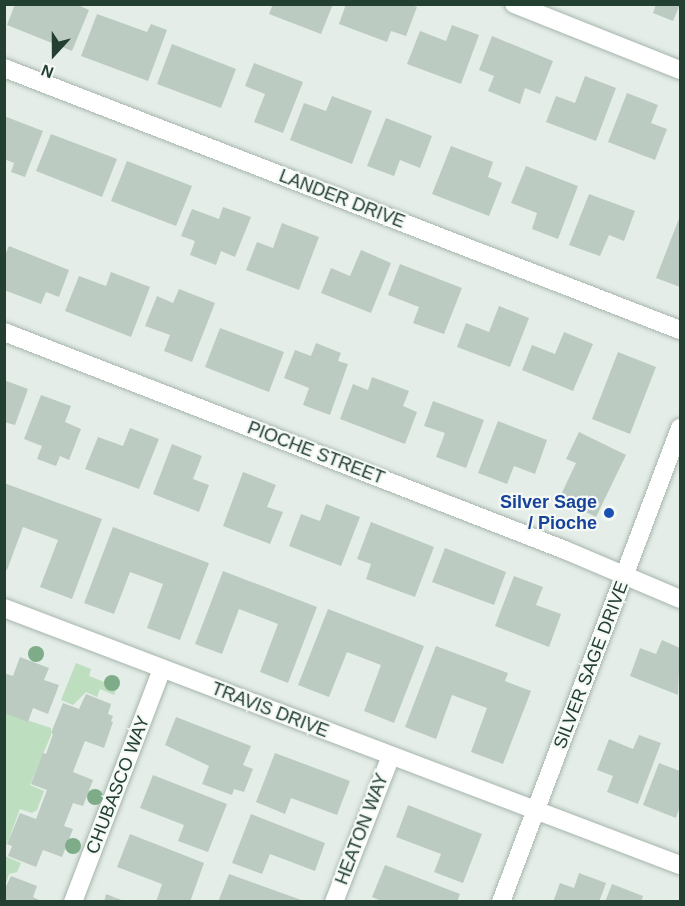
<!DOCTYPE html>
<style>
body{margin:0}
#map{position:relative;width:685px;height:906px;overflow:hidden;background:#e4ede7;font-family:Arial,sans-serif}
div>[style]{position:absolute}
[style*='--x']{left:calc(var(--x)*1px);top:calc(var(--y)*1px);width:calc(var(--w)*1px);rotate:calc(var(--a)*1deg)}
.green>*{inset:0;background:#bddebf}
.building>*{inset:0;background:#bccbc2}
.roads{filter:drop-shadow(0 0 2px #a6b5ad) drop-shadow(0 0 2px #a6b5ad)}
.minor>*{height:18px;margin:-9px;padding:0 9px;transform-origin:9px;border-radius:9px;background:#fff}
.tertiary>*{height:18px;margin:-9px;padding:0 9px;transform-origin:9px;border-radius:9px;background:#fff}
.trees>*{width:16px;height:16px;margin:-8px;border-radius:50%;background:#7fac88}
.dots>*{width:16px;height:16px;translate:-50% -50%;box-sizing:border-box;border:3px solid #f4f9f6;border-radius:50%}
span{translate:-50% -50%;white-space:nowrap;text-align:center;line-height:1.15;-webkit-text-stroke:4.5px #f4f9f6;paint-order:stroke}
.street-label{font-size:18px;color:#233f32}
.transit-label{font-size:18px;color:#164399;font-weight:700}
.right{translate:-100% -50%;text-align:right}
.frame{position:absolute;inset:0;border:6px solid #233f32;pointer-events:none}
.north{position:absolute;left:24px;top:24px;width:60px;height:60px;-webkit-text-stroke:4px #f4f9f6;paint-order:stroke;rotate:201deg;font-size:16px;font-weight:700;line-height:24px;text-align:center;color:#233f32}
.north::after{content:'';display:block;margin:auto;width:21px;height:27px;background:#233f32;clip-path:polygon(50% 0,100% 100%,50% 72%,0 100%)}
</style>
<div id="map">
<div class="green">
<i style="clip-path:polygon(76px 663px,91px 669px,89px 676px,117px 687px,114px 695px,100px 689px,97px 697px,86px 692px,73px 705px,61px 700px)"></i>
<i style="clip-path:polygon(5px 713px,51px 728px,51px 735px,30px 785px,44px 791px,37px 810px,32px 813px,20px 809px,5px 849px)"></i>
<i style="clip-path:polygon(5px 856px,21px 863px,17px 872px,9px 874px,5px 886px)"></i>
</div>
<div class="building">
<i style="clip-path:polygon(15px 4px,76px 4px,89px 10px,72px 51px,7px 25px)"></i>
<i style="clip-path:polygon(273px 4px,333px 4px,321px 34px,269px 14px)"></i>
<i style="clip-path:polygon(346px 4px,409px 4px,417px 7px,406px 36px,391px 31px,387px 42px,339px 24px)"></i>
<i style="clip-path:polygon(656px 4px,680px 4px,673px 21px,653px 13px)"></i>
<i style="clip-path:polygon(97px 14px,147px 32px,151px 24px,167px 30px,148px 81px,81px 56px)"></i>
<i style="clip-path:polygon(452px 25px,479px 35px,461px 84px,407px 64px,420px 31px,446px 41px)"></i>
<i style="clip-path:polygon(492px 36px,553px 61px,540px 94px,525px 88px,520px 104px,488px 91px,494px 76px,479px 70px)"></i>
<i style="clip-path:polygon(172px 44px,236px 69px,221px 108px,157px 84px)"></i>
<i style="clip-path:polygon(254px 63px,303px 82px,283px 133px,254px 122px,265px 94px,245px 86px)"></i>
<i style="clip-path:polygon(585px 76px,616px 88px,596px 141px,546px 122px,556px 96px,575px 103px)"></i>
<i style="clip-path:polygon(627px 93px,658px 105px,651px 123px,667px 129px,655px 160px,608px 142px)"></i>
<i style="clip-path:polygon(332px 96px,372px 111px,352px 164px,290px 140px,304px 103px,326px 111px)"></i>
<i style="clip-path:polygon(4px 116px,43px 131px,25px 177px,11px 172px,14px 163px,4px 159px)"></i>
<i style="clip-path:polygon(386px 118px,432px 136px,420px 168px,400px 160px,394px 176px,367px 166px)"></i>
<i style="clip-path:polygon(51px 134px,117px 159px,102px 197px,36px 171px)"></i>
<i style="clip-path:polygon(451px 146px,493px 162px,488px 177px,502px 183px,489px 216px,432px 194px)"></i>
<i style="clip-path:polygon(127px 161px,192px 186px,176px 226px,111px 201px)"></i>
<i style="clip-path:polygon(526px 166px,578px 186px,558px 239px,532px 229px,537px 213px,511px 203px)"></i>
<i style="clip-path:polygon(589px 194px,635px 211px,624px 241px,609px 235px,600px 256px,569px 245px)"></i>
<i style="clip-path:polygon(223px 207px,251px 217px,235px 257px,221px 251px,216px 265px,190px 255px,195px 241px,181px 236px,192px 209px,219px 219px)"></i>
<i style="clip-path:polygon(680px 216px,680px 287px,656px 278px)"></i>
<i style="clip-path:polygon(282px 223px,319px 237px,299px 290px,246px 270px,257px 242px,273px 248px)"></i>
<i style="clip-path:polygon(9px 246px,69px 270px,59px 297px,46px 292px,41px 304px,4px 290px,4px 257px)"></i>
<i style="clip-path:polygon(361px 250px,391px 263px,371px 313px,321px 293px,331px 268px,350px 276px)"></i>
<i style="clip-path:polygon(400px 264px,462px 288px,444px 334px,413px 323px,419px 307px,388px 295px)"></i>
<i style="clip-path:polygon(111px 272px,150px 287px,131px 337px,65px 311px,79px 276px,106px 286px)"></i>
<i style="clip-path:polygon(179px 289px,215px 303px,192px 362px,164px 351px,170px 335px,145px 326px,157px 296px,173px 303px)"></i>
<i style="clip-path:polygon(499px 306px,529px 318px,510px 367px,457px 347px,466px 323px,489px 332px)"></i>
<i style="clip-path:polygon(220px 328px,284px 352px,269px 392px,205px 367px)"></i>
<i style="clip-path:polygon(564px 332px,593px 344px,573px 391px,522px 370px,532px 345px,555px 354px)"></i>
<i style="clip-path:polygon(316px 343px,341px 353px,338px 361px,348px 364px,330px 415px,303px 405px,309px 388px,284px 378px,295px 350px,311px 356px)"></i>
<i style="clip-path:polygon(618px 352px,656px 367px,630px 434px,592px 419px)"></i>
<i style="clip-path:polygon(372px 377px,409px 391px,403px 406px,417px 412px,405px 444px,340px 419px,353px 384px,368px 390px)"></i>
<i style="clip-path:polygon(4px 380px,28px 389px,15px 425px,4px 422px)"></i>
<i style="clip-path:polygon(41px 395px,71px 406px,65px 422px,81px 429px,69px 460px,60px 456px,56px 466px,37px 459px,42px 446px,24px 439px)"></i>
<i style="clip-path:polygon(433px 401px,484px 420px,466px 468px,436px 457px,445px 433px,424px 426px)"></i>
<i style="clip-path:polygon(498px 421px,547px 440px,535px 474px,514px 466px,507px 484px,478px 473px)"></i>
<i style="clip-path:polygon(130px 428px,159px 439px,139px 489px,85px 469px,98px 437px,123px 446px)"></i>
<i style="clip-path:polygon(579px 432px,626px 455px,596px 517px,559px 499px,576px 463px,566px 459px)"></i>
<i style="clip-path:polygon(172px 444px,202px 456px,193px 479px,209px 485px,199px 512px,153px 494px)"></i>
<i style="clip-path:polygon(243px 472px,276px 485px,267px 507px,283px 512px,270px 544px,223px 526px)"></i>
<i style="clip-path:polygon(4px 483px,102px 519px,72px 599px,40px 587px,58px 540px,23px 527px,7px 570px,4px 569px)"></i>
<i style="clip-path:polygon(326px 504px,360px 517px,341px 566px,289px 546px,301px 514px,320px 521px)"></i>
<i style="clip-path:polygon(371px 522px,434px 547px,415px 597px,366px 579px,371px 564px,357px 559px)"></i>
<i style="clip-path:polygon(113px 527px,209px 563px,180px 640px,147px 628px,163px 584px,130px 572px,114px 614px,84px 603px)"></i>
<i style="clip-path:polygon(445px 548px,506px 572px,494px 605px,432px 582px)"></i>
<i style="clip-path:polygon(223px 571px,317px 607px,288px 683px,260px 672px,278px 624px,239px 609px,222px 654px,195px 644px)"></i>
<i style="clip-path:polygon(514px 576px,543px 587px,536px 605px,561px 614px,549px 647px,495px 626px)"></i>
<i style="clip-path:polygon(328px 609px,424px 646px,394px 723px,364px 711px,381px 665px,347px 652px,329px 697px,298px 685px)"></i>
<i style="clip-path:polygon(662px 640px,680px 648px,678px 695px,630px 676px,640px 648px,656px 654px)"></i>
<i style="clip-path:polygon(436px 646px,508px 673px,505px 681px,531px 691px,503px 764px,471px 752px,487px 708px,452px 695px,436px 739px,405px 727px)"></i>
<i style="clip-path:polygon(20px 657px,49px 668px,44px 680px,59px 685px,48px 714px,33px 708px,28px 722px,4px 713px,4px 673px,13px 676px)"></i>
<i style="clip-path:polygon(86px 694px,111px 704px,108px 714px,113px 716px,111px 721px,113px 722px,104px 748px,85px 741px,73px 772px,93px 780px,83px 806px,73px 803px,64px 826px,73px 829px,62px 857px,43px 850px,36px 867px,8px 856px,12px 846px,7px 844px,20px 813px,36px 819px,47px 790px,31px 784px,43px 753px,46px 754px,53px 734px,51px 733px,63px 703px,79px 709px)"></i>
<i style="clip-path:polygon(176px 717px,251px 746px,243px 765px,253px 769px,244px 792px,234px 789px,232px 795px,202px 784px,209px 766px,165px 745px)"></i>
<i style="clip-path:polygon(639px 735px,661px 743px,638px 804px,607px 792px,613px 776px,597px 770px,609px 739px,633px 749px)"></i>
<i style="clip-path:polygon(275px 753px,350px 781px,337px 815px,291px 798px,285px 814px,256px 802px)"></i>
<i style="clip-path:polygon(659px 763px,680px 771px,680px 806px,676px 818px,643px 805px)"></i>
<i style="clip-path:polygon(153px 775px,227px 804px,208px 852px,178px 841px,184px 825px,140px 808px)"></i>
<i style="clip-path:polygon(408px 805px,482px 834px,463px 883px,434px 872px,441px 854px,396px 837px)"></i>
<i style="clip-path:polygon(251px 814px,325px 843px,315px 871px,270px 854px,262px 874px,232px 863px)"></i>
<i style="clip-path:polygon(130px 834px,204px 863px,190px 902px,156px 902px,162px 884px,117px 867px)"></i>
<i style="clip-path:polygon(385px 865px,460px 894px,457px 902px,384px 902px,372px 897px)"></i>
<i style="clip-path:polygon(579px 873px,606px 883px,599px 902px,553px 902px,560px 883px,574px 888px)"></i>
<i style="clip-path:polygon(229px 874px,304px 901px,304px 902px,218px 902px)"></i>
<i style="clip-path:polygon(11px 876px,37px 886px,33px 897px,43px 902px,4px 902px,4px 890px)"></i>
<i style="clip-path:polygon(612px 884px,643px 896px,641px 902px,605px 902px)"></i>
<i style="clip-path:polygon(106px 894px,124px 901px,124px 902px,104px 902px)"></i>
</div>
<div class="roads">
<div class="minor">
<i style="--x:514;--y:4;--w:179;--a:21.7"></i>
<i style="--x:4;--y:68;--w:725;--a:21.19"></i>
<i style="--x:4;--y:332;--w:602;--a:21.24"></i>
<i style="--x:565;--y:550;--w:125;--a:23.1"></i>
<i style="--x:4;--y:608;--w:723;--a:20.82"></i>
<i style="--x:73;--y:902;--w:249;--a:-69.1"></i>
<i style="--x:334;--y:902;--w:157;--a:-68.7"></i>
</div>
<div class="tertiary">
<i style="--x:501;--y:902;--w:507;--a:-69.31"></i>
</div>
</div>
<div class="trees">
<i style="left:36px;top:654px"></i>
<i style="left:112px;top:683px"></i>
<i style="left:95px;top:797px"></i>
<i style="left:73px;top:846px"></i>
</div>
<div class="dots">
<i style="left:609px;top:513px;background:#1a4fb4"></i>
</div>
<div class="street-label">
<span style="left:342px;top:199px;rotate:21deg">LANDER DRIVE</span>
<span style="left:316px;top:453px;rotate:21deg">PIOCHE STREET</span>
<span style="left:591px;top:665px;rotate:-69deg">SILVER SAGE DRIVE</span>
<span style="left:270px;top:710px;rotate:21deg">TRAVIS DRIVE</span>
<span style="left:118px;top:785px;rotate:-69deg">CHUBASCO WAY</span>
<span style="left:362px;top:829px;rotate:-69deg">HEATON WAY</span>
</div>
<div class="transit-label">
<span class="right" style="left:597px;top:513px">Silver Sage<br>/ Pioche</span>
</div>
<div class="frame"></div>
<div class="north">N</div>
</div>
